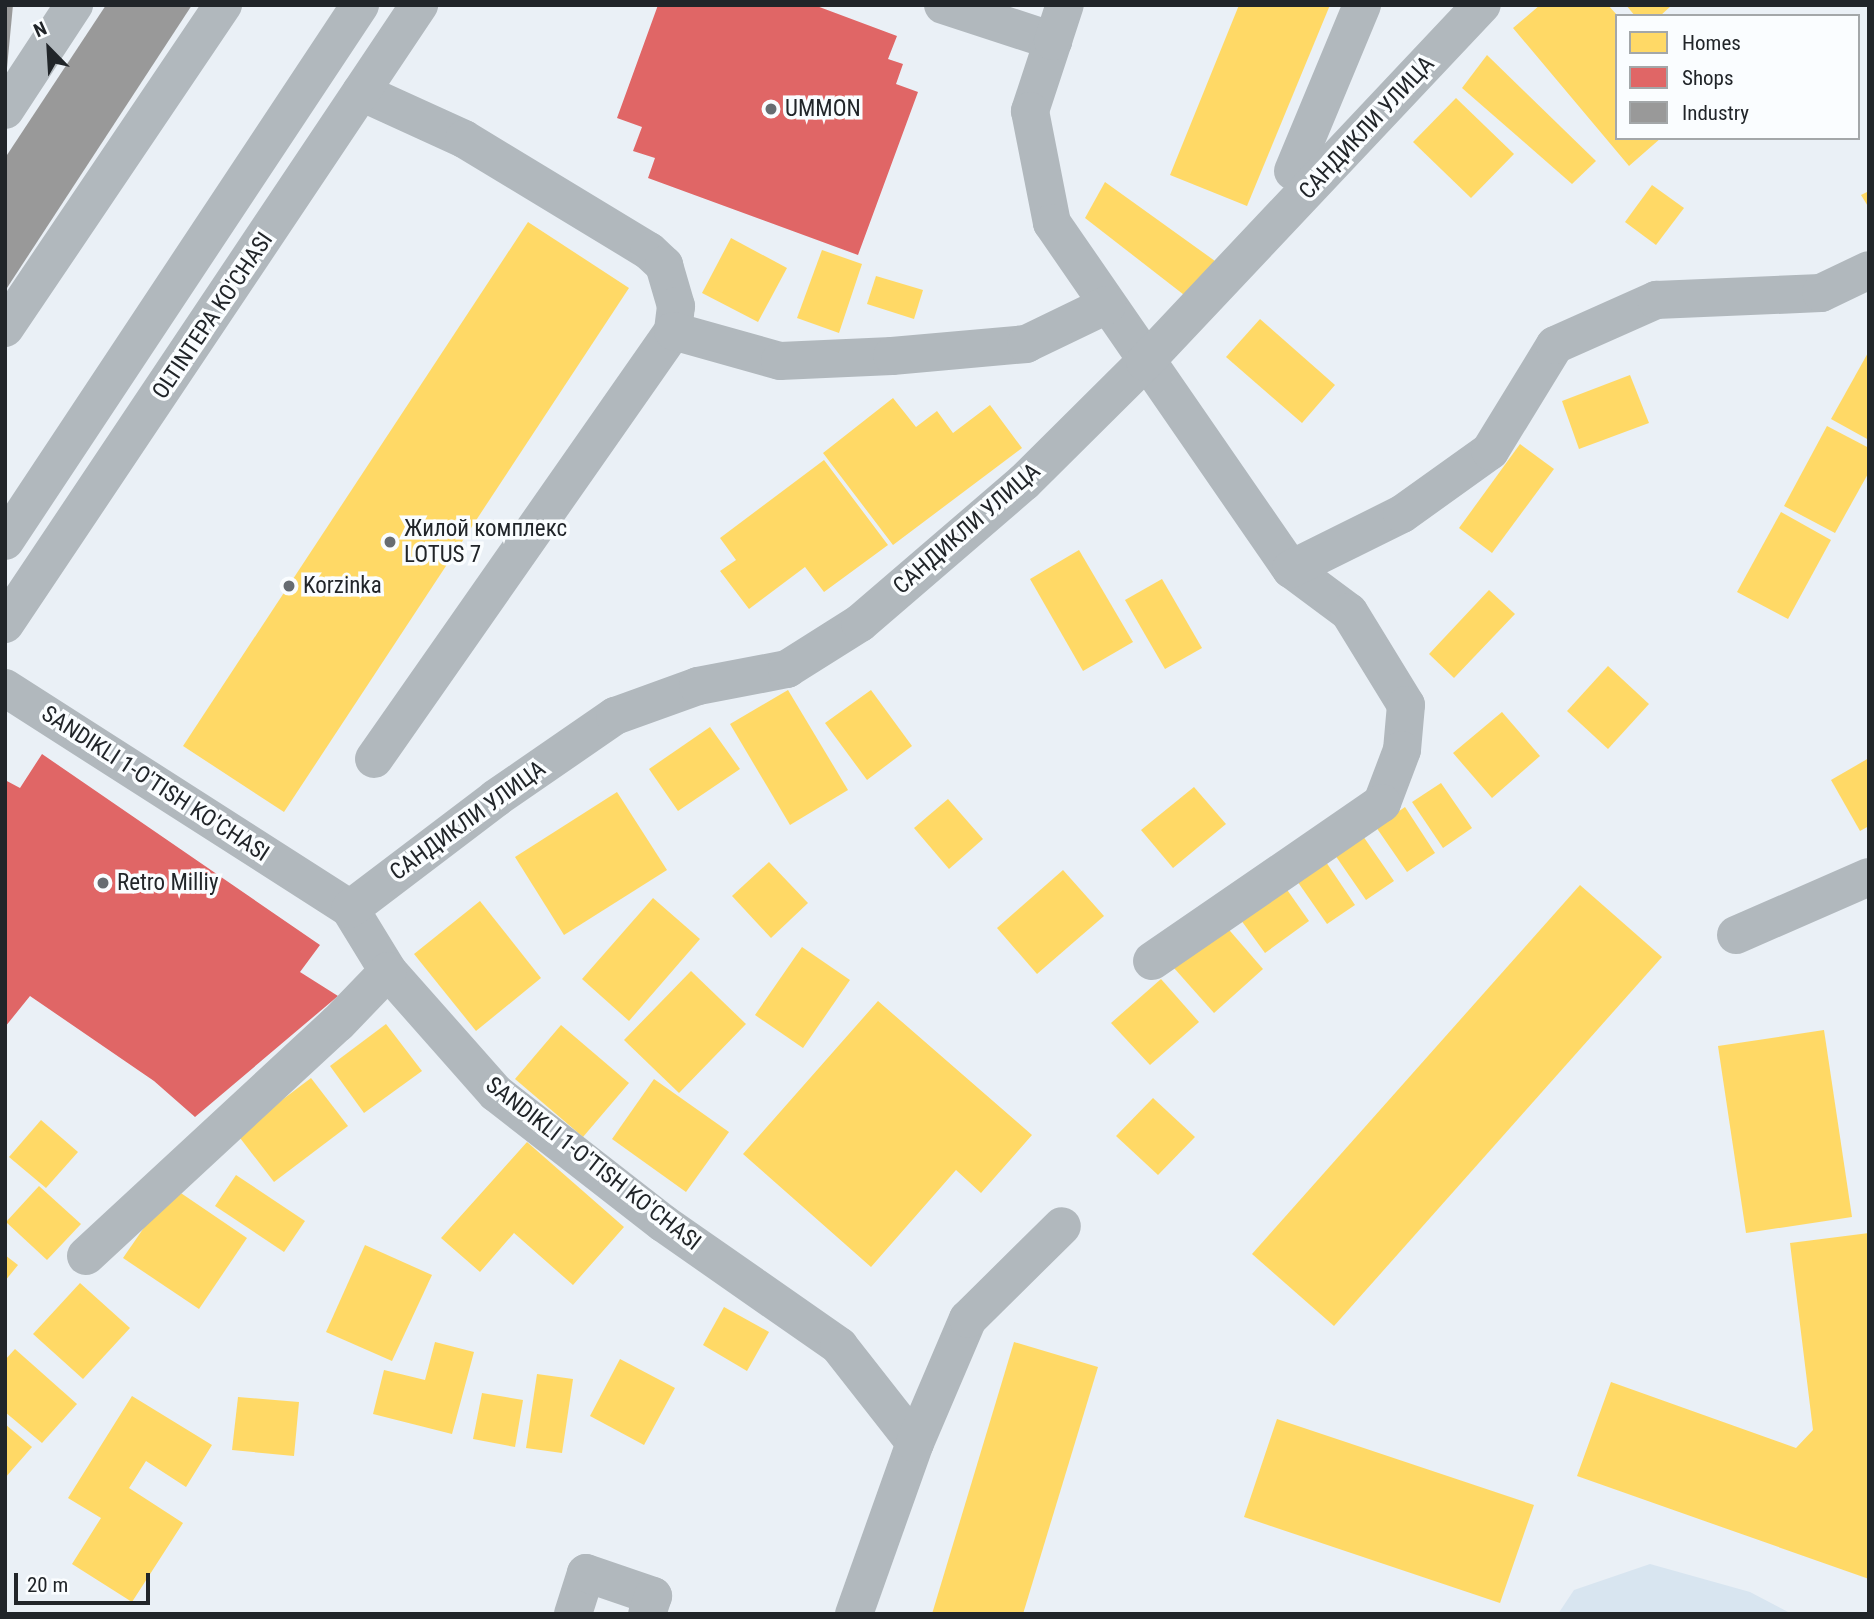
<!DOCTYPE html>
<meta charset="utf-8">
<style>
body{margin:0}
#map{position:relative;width:1874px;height:1619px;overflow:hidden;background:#eaf0f6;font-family:"Roboto Condensed",sans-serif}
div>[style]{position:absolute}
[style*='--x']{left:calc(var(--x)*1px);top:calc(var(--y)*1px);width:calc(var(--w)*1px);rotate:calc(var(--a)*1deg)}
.built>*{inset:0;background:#d8e5f0}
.homes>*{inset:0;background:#ffd966}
.shops>*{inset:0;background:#e06666}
.industry>*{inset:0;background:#999}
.minor>*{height:38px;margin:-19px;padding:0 19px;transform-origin:19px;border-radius:19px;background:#b1b8bd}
.dots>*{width:19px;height:19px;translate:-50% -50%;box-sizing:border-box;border:4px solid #fafdff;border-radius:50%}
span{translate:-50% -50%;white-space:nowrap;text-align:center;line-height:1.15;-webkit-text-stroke:7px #fafdff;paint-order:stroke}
.poi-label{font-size:23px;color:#212529}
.left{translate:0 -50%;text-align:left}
.street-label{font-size:23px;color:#212529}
.frame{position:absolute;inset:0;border:7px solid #212529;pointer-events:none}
.legend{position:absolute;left:1615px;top:14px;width:245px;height:126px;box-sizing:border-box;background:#fafdff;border:2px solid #a3a7a9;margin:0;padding:9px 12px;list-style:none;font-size:21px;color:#212529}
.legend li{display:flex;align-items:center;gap:14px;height:35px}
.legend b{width:35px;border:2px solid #a3a7a9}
.north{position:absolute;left:14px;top:14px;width:70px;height:70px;-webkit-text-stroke:5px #fafdff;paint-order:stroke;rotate:336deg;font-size:19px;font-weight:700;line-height:28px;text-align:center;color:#212529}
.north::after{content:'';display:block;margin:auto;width:24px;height:32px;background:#212529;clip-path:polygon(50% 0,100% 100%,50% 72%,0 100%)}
.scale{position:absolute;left:14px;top:1573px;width:136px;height:32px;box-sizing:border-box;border:4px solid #212529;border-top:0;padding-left:9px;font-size:21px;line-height:24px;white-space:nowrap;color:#212529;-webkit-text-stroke:5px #fafdff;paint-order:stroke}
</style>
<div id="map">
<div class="built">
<i style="clip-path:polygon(1650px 1564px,1750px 1592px,1792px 1614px,1558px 1614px,1574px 1590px)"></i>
</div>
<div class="homes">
<i style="clip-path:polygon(1239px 5px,1330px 5px,1247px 206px,1170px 175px)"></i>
<i style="clip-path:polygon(1540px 5px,1608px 5px,1617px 15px,1617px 138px,1661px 138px,1629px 166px,1513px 28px)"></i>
<i style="clip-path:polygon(1626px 5px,1672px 5px,1660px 16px,1635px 16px)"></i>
<i style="clip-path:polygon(1487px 55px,1596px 161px,1572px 184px,1462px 88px)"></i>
<i style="clip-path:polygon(1456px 98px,1514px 154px,1471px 198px,1413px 142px)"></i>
<i style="clip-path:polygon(1105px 182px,1215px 261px,1188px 298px,1085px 218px)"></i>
<i style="clip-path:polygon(1652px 185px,1684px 208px,1656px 245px,1625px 222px)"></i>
<i style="clip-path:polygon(1869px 191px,1869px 208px,1861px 195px)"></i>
<i style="clip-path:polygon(528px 222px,629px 288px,284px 812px,183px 746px)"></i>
<i style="clip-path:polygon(731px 238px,787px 268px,758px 322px,702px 293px)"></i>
<i style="clip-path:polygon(822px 250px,862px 264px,839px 333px,797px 318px)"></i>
<i style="clip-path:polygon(876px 276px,923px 290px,914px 319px,867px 304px)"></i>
<i style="clip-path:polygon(1260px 319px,1335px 385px,1302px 423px,1226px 357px)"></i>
<i style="clip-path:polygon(1869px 351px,1869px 440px,1831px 419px)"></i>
<i style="clip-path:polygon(1630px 375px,1649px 423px,1579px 449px,1562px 401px)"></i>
<i style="clip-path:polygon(893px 398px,916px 427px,937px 411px,953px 433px,990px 405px,1022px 448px,893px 545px,823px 453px)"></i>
<i style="clip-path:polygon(1827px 426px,1869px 448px,1869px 472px,1835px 533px,1784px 506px)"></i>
<i style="clip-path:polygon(1520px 444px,1554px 469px,1492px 553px,1459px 528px)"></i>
<i style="clip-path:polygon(824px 460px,888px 545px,824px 592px,805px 567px,749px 609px,720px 571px,736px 560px,720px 538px)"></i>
<i style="clip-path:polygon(1781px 512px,1831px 540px,1788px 619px,1737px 592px)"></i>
<i style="clip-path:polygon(1079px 550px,1133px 642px,1083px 671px,1030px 579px)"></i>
<i style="clip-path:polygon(1162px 579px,1202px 648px,1165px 669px,1125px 600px)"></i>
<i style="clip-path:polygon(1489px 590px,1515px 614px,1454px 678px,1429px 654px)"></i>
<i style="clip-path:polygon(1608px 666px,1649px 704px,1608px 749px,1567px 711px)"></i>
<i style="clip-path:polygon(788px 690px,848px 790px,790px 825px,730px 724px)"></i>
<i style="clip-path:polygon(871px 690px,912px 746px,867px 780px,825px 723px)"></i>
<i style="clip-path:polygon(1502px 712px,1540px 756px,1492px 798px,1453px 753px)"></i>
<i style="clip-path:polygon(710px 727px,740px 769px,678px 811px,649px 769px)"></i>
<i style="clip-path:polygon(1869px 758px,1869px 826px,1860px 831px,1831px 780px)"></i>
<i style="clip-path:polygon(1441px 783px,1472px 828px,1443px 848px,1412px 802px)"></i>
<i style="clip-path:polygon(1194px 787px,1226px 824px,1173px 868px,1141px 830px)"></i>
<i style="clip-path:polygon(617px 792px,667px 870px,564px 935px,515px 857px)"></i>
<i style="clip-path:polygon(948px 799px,983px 839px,949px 869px,914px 828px)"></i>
<i style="clip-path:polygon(1405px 807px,1435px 853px,1407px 872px,1376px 827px)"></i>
<i style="clip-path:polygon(1363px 836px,1394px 881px,1366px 900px,1335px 855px)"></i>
<i style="clip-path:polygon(1324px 859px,1355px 905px,1327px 924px,1295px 878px)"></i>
<i style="clip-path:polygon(769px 862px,808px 903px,771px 938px,732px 896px)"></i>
<i style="clip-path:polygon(1063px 870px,1104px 916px,1037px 974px,997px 928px)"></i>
<i style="clip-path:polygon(1283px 884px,1309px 921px,1265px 953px,1238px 916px)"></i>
<i style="clip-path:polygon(1580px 885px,1662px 957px,1334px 1326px,1252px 1254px)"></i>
<i style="clip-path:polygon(653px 898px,700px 939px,629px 1021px,582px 979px)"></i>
<i style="clip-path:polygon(480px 901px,541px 978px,476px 1031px,414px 954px)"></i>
<i style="clip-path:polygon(1224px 924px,1263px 969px,1214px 1013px,1174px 968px)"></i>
<i style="clip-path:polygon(802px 947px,850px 980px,803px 1048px,755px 1015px)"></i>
<i style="clip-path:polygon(691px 971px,746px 1024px,679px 1093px,624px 1040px)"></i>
<i style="clip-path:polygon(1161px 979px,1199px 1022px,1150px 1065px,1111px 1023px)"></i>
<i style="clip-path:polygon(878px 1001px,1032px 1135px,981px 1193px,956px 1170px,871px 1267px,743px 1154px)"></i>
<i style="clip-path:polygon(386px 1024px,422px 1071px,364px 1113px,330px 1066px)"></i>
<i style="clip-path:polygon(561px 1025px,629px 1083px,583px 1137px,515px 1079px)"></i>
<i style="clip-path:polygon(1824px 1030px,1852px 1217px,1746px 1233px,1718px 1046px)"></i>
<i style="clip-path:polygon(311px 1078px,348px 1126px,274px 1182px,237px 1134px)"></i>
<i style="clip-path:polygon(654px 1079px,729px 1132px,686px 1192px,612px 1139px)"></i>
<i style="clip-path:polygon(1153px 1098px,1195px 1137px,1158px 1175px,1116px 1136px)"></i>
<i style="clip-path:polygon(41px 1120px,78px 1152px,46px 1188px,9px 1157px)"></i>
<i style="clip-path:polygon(527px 1142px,624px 1227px,573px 1285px,514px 1233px,480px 1272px,441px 1238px)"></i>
<i style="clip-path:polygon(236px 1175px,305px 1221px,284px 1252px,215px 1206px)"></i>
<i style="clip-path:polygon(39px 1186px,81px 1224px,47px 1260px,6px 1222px)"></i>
<i style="clip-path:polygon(172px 1187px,247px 1238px,199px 1309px,123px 1258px)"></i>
<i style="clip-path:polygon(1869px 1233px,1869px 1579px,1577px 1476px,1611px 1382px,1796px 1448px,1813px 1430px,1790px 1243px)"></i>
<i style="clip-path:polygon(365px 1245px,432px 1275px,392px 1361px,326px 1332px)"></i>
<i style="clip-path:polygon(5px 1255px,18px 1265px,5px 1281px)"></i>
<i style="clip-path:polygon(80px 1283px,130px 1328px,83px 1379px,33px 1334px)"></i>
<i style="clip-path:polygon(724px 1307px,769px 1332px,747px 1371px,703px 1345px)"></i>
<i style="clip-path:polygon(435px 1342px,474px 1352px,452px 1434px,373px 1414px,384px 1370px,425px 1380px)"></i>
<i style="clip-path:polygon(1014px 1342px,1098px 1367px,1023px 1614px,932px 1614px)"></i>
<i style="clip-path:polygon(15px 1349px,77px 1404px,42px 1443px,5px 1412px,5px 1360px)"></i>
<i style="clip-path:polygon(620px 1359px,675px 1388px,644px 1445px,590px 1416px)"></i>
<i style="clip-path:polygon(537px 1374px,573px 1379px,562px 1453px,526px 1448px)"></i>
<i style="clip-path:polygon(482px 1393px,523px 1400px,515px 1447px,473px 1439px)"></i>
<i style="clip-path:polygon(132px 1396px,212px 1445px,186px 1487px,146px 1461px,129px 1488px,183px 1523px,132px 1602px,72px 1564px,101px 1518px,68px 1498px)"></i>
<i style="clip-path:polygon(238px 1397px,299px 1402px,294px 1456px,232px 1450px)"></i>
<i style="clip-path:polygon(1277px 1419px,1534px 1505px,1500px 1603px,1244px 1517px)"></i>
<i style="clip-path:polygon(5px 1424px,32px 1447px,5px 1478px)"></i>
</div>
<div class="shops">
<i style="clip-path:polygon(658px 5px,814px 5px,897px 36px,888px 59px,903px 64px,896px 84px,918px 92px,858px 255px,648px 178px,655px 158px,633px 151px,642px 127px,617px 118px)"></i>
<i style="clip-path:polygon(42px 754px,320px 945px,300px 972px,338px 996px,195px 1117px,154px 1081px,30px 996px,5px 1027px,5px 780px,20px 788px)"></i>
</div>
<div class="industry">
<i style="clip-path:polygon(5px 5px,13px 5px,7px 68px,5px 68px)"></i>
<i style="clip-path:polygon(106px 5px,192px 5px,5px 291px,5px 158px)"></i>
</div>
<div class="minor">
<i style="--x:943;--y:5;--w:116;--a:18.1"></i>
<i style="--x:1053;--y:41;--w:74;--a:108.2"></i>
<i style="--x:1030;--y:111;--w:114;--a:78.9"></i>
<i style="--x:1052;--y:223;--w:421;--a:55.4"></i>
<i style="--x:1291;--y:569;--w:72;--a:36.6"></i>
<i style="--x:1349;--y:612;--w:109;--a:58.5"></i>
<i style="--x:1406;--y:705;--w:45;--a:95.1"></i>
<i style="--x:1402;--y:750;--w:57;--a:110.7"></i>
<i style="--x:1382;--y:803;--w:279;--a:145.5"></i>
<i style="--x:1053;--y:41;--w:38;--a:-72"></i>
<i style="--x:361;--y:92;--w:113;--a:24.5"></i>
<i style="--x:464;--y:139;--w:216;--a:31.2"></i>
<i style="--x:649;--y:251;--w:21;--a:43"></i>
<i style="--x:664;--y:265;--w:43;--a:73.7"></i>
<i style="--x:676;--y:306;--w:25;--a:97"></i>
<i style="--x:673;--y:331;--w:522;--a:124.94"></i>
<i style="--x:5;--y:110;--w:126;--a:-56.7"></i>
<i style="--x:1293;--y:171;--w:180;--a:-67.4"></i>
<i style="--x:5;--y:328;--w:390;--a:-56"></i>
<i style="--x:673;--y:331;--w:111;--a:15.7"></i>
<i style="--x:780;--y:361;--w:112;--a:-2.6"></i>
<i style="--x:892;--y:356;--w:135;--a:-5.1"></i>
<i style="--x:1026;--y:344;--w:90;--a:-25.7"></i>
<i style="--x:5;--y:541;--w:643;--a:-56.48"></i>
<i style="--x:1291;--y:569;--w:124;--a:-26.4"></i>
<i style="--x:1402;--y:514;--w:108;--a:-35.6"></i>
<i style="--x:1490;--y:451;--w:124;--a:-58.5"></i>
<i style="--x:1555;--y:345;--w:111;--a:-24"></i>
<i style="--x:1656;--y:300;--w:165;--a:-2.4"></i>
<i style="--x:1821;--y:293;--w:53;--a:-25.6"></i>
<i style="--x:5;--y:624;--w:745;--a:-56.22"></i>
<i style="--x:5;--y:688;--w:410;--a:32.6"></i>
<i style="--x:350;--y:909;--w:73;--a:58.5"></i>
<i style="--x:388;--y:971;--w:163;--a:48.5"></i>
<i style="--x:496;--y:1093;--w:212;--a:37.9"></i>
<i style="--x:663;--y:1223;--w:215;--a:34.9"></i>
<i style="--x:839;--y:1346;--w:123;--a:51.9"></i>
<i style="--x:350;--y:909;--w:183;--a:-37.2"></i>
<i style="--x:496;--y:798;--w:145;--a:-34.6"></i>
<i style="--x:615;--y:716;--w:88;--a:-19.9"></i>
<i style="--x:698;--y:686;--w:91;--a:-10.8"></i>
<i style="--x:787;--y:669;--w:86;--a:-32.2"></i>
<i style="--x:860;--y:623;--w:216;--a:-40.7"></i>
<i style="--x:1024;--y:482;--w:170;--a:-44.8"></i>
<i style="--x:1145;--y:362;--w:491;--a:-46.7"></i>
<i style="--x:1736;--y:935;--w:145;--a:-23.6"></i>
<i style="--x:86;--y:1256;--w:343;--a:-42.8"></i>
<i style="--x:338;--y:1023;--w:72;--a:-46.1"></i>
<i style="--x:573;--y:1614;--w:43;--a:-72.4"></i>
<i style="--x:586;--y:1573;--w:71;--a:18.9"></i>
<i style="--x:653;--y:1596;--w:19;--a:108"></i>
<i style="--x:854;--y:1614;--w:182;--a:-70.4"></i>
<i style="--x:915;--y:1443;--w:135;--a:-66.9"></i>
<i style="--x:968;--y:1319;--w:132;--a:-44.7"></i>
</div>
<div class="dots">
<i style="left:771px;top:109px;background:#676c71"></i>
<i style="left:390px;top:542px;background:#676c71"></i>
<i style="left:289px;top:586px;background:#676c71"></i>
<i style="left:103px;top:883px;background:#676c71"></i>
</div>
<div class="poi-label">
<span class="left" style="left:785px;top:109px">UMMON</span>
<span class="left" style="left:404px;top:542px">Жилой комплекс<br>LOTUS 7</span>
<span class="left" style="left:303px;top:586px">Korzinka</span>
<span class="left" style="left:117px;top:883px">Retro Milliy</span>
</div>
<div class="street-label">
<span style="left:1367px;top:128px;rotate:-47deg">САНДИКЛИ УЛИЦА</span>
<span style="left:213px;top:316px;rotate:-56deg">OLTINTEPA KO'CHASI</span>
<span style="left:967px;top:529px;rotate:-41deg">САНДИКЛИ УЛИЦА</span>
<span style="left:155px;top:784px;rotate:33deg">SANDIKLI 1-O'TISH KO'CHASI</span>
<span style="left:468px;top:821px;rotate:-36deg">САНДИКЛИ УЛИЦА</span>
<span style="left:593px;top:1164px;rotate:38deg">SANDIKLI 1-O'TISH KO'CHASI</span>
</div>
<div class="frame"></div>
<ul class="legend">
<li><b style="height:19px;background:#ffd966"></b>Homes</li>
<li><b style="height:19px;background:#e06666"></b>Shops</li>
<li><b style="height:19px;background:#999"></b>Industry</li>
</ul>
<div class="north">N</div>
<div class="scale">20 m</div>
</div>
